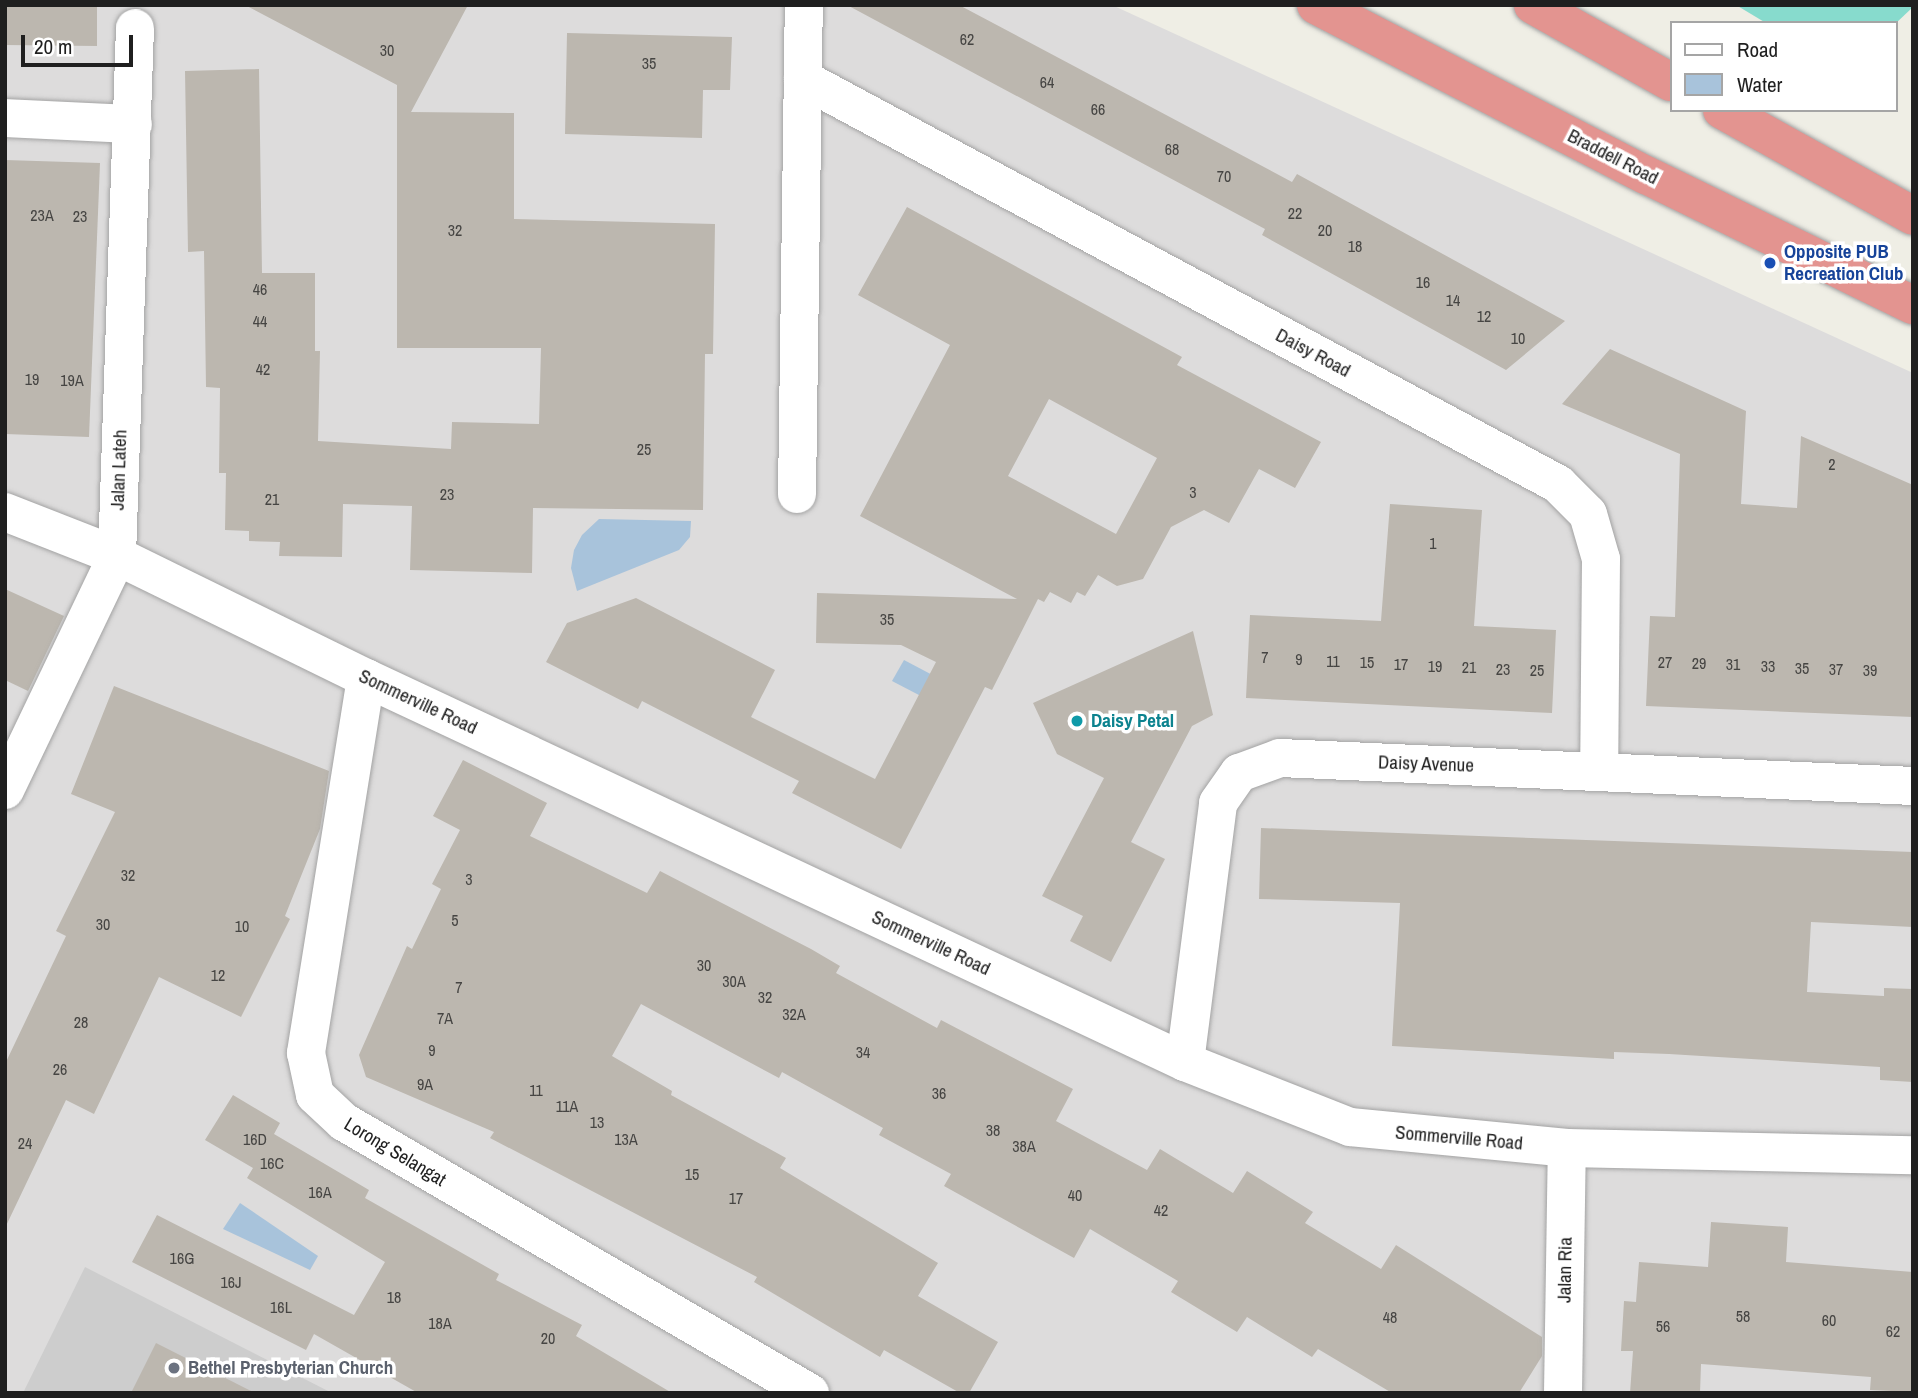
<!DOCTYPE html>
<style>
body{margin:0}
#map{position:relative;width:1918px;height:1398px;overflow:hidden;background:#efeee5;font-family:"Archivo Narrow",sans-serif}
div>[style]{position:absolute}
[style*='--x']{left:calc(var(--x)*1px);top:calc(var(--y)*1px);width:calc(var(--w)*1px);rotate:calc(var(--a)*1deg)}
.residential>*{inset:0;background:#dddcdc}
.religious>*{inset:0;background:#cdcdcd}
.pitch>*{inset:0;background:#87dbcd}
.water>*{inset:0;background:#a8c3db}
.building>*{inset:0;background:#bcb7af}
.roads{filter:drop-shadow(0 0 2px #a3a3a3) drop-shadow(0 0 2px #a3a3a3)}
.street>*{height:38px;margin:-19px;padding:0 19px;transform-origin:19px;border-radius:19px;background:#fff}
.highway>*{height:38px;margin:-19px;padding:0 19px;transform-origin:19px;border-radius:19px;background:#e39490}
.dots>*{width:19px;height:19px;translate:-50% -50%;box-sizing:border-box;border:4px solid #fff;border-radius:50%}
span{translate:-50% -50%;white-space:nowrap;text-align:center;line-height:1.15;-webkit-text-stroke:7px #fff;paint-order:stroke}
.number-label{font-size:16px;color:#464543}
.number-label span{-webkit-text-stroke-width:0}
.street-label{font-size:19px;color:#1f1f1f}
.transit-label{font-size:19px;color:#164399;font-weight:700}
.left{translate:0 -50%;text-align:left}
.culture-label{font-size:19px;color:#0d838f;font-weight:700}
.worship-label{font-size:19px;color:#5b616d;font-weight:700}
.frame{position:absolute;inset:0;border:7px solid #1f1f1f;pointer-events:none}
.legend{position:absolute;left:1670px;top:21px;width:228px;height:91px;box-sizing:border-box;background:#fff;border:2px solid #a5a5a5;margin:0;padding:9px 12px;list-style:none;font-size:21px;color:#1f1f1f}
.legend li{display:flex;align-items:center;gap:14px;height:35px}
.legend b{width:35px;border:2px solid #a5a5a5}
.scale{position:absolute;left:21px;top:35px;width:112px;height:32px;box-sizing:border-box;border:4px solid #1f1f1f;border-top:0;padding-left:9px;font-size:21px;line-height:24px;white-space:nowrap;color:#1f1f1f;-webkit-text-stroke:5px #fff;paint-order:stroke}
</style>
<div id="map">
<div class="residential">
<i style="clip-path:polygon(5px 5px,1112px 5px,1913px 373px,1913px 1393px,5px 1393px)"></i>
</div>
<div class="religious">
<i style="clip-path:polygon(85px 1267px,332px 1393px,23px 1393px)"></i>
</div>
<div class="pitch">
<i style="clip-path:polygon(1736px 5px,1913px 5px,1913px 7px,1895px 24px,1766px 23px)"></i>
</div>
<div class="water">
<i style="clip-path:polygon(599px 519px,691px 521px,690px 537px,679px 550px,577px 591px,571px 568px,574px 550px,582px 535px)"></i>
<i style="clip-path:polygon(904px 660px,976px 698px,965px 719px,892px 681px)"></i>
<i style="clip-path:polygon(240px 1203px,318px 1256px,310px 1270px,223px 1229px)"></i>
</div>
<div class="building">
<i style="clip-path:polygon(5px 5px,97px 5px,97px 46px,5px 45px)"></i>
<i style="clip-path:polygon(245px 5px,468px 5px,411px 112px,514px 113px,514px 219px,715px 224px,713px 354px,705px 354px,703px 510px,533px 508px,532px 573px,410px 570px,412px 506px,343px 504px,342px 557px,279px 556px,280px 542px,249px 541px,249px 531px,225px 530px,226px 473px,219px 473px,220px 388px,206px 387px,204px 251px,188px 252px,185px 71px,259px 69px,262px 273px,315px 273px,315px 351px,320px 351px,318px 441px,451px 449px,452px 422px,539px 424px,541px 348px,397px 348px,397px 85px)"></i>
<i style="clip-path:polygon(847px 5px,959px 5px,1292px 182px,1297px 174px,1565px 321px,1506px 370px,1262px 235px,1265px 229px)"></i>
<i style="clip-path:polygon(567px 33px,732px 37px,730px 90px,703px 90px,702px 138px,565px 134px)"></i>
<i style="clip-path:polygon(5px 160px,100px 163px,89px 437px,5px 434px)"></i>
<i style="clip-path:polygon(evenodd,907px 207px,1182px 357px,1177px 365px,1321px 442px,1295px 488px,1259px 469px,1229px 523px,1204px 510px,1171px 527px,1143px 579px,1117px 586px,1098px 575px,1085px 596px,1077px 592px,1071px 603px,1050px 592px,1044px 602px,1038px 599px,992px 690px,985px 687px,901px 849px,792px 793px,799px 781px,642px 701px,638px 709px,546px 662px,567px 623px,636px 598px,775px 670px,751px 717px,875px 779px,936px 662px,901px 645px,816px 643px,817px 593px,1017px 599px,860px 516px,950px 345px,858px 295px,907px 207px,1049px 399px,1157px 458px,1116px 534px,1008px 476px,1049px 399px)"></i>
<i style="clip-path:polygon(1610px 349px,1746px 411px,1741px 504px,1797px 508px,1801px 436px,1913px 485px,1913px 717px,1646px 706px,1650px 616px,1675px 617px,1680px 454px,1562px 404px)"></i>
<i style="clip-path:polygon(1390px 504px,1482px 510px,1474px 626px,1556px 630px,1552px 713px,1246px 698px,1250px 615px,1381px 621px)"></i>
<i style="clip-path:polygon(5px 589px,64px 616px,28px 691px,5px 680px)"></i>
<i style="clip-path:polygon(1193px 631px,1213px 715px,1192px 726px,1131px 842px,1165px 859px,1111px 962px,1070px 941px,1083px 916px,1042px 896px,1104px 778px,1057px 754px,1033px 703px)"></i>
<i style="clip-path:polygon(114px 686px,329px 771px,320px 829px,285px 916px,290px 919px,241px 1017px,159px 977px,94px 1114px,66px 1100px,5px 1228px,5px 1064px,66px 936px,56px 931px,115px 812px,71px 794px)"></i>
<i style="clip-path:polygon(463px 760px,547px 803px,530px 836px,647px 893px,660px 871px,811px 949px,840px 966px,836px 973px,937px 1028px,941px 1020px,1073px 1089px,1056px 1121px,1147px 1170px,1160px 1149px,1233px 1193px,1247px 1171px,1313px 1212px,1305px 1223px,1381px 1269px,1396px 1245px,1542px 1337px,1542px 1356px,1519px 1393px,1392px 1393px,1318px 1349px,1312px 1357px,1247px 1317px,1237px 1332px,1171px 1292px,1178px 1281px,1090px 1229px,1074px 1258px,944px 1186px,951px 1174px,879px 1135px,883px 1128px,782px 1072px,779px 1078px,641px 1004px,612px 1056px,672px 1091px,671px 1095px,786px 1158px,780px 1168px,938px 1263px,918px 1296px,998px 1342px,969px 1393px,960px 1393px,884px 1350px,880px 1357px,754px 1282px,757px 1277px,490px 1138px,494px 1132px,366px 1077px,359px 1055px,407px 946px,412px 949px,441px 889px,432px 884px,460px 830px,433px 816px)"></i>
<i style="clip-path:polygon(1261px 828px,1913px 852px,1913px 927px,1811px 922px,1807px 992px,1884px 996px,1884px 988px,1913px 989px,1913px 1082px,1880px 1080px,1880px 1067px,1669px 1054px,1614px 1052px,1614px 1059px,1392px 1046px,1400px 903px,1259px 899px)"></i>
<i style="clip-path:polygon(233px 1095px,280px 1123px,274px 1134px,369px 1190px,365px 1198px,499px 1274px,496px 1280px,582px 1325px,576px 1336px,672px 1393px,418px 1393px,314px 1334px,306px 1350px,132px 1262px,157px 1215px,354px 1315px,385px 1262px,247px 1178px,253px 1168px,205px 1140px)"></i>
<i style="clip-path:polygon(1711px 1222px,1788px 1227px,1786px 1262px,1913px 1272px,1913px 1392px,1870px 1390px,1871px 1377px,1701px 1364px,1700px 1393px,1630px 1393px,1633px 1351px,1621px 1351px,1624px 1301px,1636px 1302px,1639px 1262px,1708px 1267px)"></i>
<i style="clip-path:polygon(156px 1343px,255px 1393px,131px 1393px)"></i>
</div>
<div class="roads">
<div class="street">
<i style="--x:803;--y:79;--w:857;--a:28.21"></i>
<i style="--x:1558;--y:484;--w:42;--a:45"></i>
<i style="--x:1588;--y:514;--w:47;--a:73.9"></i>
<i style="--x:1601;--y:559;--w:212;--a:90.5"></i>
<i style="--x:5;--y:118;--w:128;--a:2.7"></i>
<i style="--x:797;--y:494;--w:489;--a:-89.2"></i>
<i style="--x:5;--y:512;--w:120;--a:21.4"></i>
<i style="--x:117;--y:556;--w:277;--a:26.1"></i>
<i style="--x:366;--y:678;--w:905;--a:25.12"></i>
<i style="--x:1185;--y:1062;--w:177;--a:21.5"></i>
<i style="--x:1350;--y:1127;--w:218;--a:5.5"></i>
<i style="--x:1567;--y:1148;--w:346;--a:1.2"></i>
<i style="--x:366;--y:678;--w:380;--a:99.1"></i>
<i style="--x:306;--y:1053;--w:43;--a:77.9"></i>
<i style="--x:315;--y:1095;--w:40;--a:43"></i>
<i style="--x:344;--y:1122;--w:539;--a:30.18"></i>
<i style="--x:5;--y:790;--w:259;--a:-64.4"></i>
<i style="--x:117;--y:556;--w:528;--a:-88.05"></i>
<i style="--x:1185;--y:1062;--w:261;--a:-82.7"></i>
<i style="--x:1218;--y:803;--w:37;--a:-55"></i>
<i style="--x:1239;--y:773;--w:44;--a:-20.1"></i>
<i style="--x:1280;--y:758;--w:634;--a:2.53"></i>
<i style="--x:1563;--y:1393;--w:245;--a:-89.1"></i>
</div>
<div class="highway">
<i style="--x:1316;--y:5;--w:371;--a:27.3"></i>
<i style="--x:1646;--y:175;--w:297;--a:26"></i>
<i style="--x:1533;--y:5;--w:158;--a:29.2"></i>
<i style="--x:1722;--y:110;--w:218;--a:29"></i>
</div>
</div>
<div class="dots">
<i style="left:1770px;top:263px;background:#1a4fb4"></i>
<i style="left:1077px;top:721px;background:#0f9aa8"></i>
<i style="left:174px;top:1368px;background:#6b7280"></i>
</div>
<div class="number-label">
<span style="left:967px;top:39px">62</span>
<span style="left:387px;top:50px">30</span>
<span style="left:649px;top:63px">35</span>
<span style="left:1047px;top:82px">64</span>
<span style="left:1098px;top:109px">66</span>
<span style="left:1172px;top:149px">68</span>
<span style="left:1224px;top:176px">70</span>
<span style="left:1295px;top:213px">22</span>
<span style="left:42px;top:215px">23A</span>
<span style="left:80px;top:216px">23</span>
<span style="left:455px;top:230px">32</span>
<span style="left:1325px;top:230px">20</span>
<span style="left:1355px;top:246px">18</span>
<span style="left:1423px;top:282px">16</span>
<span style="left:260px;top:289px">46</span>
<span style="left:1453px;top:300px">14</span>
<span style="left:1484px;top:316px">12</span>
<span style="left:260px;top:321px">44</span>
<span style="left:1518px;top:338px">10</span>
<span style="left:263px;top:369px">42</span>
<span style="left:32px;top:379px">19</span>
<span style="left:72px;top:380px">19A</span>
<span style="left:644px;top:449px">25</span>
<span style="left:1832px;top:464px">2</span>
<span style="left:1193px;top:492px">3</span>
<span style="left:447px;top:494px">23</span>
<span style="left:272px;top:499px">21</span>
<span style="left:1433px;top:543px">1</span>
<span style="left:887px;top:619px">35</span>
<span style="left:1265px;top:657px">7</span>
<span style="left:1299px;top:659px">9</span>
<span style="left:1333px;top:661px">11</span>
<span style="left:1367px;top:662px">15</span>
<span style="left:1665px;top:662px">27</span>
<span style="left:1699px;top:663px">29</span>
<span style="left:1401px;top:664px">17</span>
<span style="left:1733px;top:664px">31</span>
<span style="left:1435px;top:666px">19</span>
<span style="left:1768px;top:666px">33</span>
<span style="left:1469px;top:667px">21</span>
<span style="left:1802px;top:668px">35</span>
<span style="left:1503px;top:669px">23</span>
<span style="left:1836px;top:669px">37</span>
<span style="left:1537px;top:670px">25</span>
<span style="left:1870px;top:670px">39</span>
<span style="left:128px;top:875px">32</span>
<span style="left:469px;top:879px">3</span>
<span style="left:455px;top:920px">5</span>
<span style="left:103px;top:924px">30</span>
<span style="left:242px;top:926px">10</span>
<span style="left:704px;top:965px">30</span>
<span style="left:218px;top:975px">12</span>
<span style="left:734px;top:981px">30A</span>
<span style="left:459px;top:987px">7</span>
<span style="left:765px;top:997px">32</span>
<span style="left:794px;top:1014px">32A</span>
<span style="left:445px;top:1018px">7A</span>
<span style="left:81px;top:1022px">28</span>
<span style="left:432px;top:1050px">9</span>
<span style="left:863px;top:1052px">34</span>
<span style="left:60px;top:1069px">26</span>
<span style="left:425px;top:1084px">9A</span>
<span style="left:536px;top:1090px">11</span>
<span style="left:939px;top:1093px">36</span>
<span style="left:567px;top:1106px">11A</span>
<span style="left:597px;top:1122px">13</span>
<span style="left:993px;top:1130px">38</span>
<span style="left:255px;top:1139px">16D</span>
<span style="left:626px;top:1139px">13A</span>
<span style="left:25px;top:1143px">24</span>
<span style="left:1024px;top:1146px">38A</span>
<span style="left:272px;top:1163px">16C</span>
<span style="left:692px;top:1174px">15</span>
<span style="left:320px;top:1192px">16A</span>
<span style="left:1075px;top:1195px">40</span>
<span style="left:736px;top:1198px">17</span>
<span style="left:1161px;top:1210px">42</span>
<span style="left:182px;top:1258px">16G</span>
<span style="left:231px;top:1282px">16J</span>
<span style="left:394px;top:1297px">18</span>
<span style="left:281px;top:1307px">16L</span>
<span style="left:1743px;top:1316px">58</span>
<span style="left:1390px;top:1317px">48</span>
<span style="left:1829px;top:1320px">60</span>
<span style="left:440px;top:1323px">18A</span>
<span style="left:1663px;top:1326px">56</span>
<span style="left:1893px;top:1331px">62</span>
<span style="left:548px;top:1338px">20</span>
</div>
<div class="street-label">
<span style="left:1613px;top:157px;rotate:27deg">Braddell Road</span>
<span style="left:1313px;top:353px;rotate:28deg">Daisy Road</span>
<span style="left:119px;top:470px;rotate:-88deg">Jalan Lateh</span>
<span style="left:418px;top:702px;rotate:25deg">Sommerville Road</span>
<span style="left:1426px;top:764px;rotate:2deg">Daisy Avenue</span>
<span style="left:931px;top:943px;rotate:25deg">Sommerville Road</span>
<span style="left:1459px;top:1138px;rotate:5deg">Sommerville Road</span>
<span style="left:395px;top:1152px;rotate:31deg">Lorong Selangat</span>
<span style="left:1565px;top:1270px;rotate:-89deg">Jalan Ria</span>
</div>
<div class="transit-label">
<span class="left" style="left:1784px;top:263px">Opposite PUB<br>Recreation Club</span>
</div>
<div class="culture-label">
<span class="left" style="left:1091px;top:721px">Daisy Petal</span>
</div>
<div class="worship-label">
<span class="left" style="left:188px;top:1368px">Bethel Presbyterian Church</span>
</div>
<div class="frame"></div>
<ul class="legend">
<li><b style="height:9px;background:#fff"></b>Road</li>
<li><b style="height:19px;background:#a8c3db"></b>Water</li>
</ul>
<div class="scale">20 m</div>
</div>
